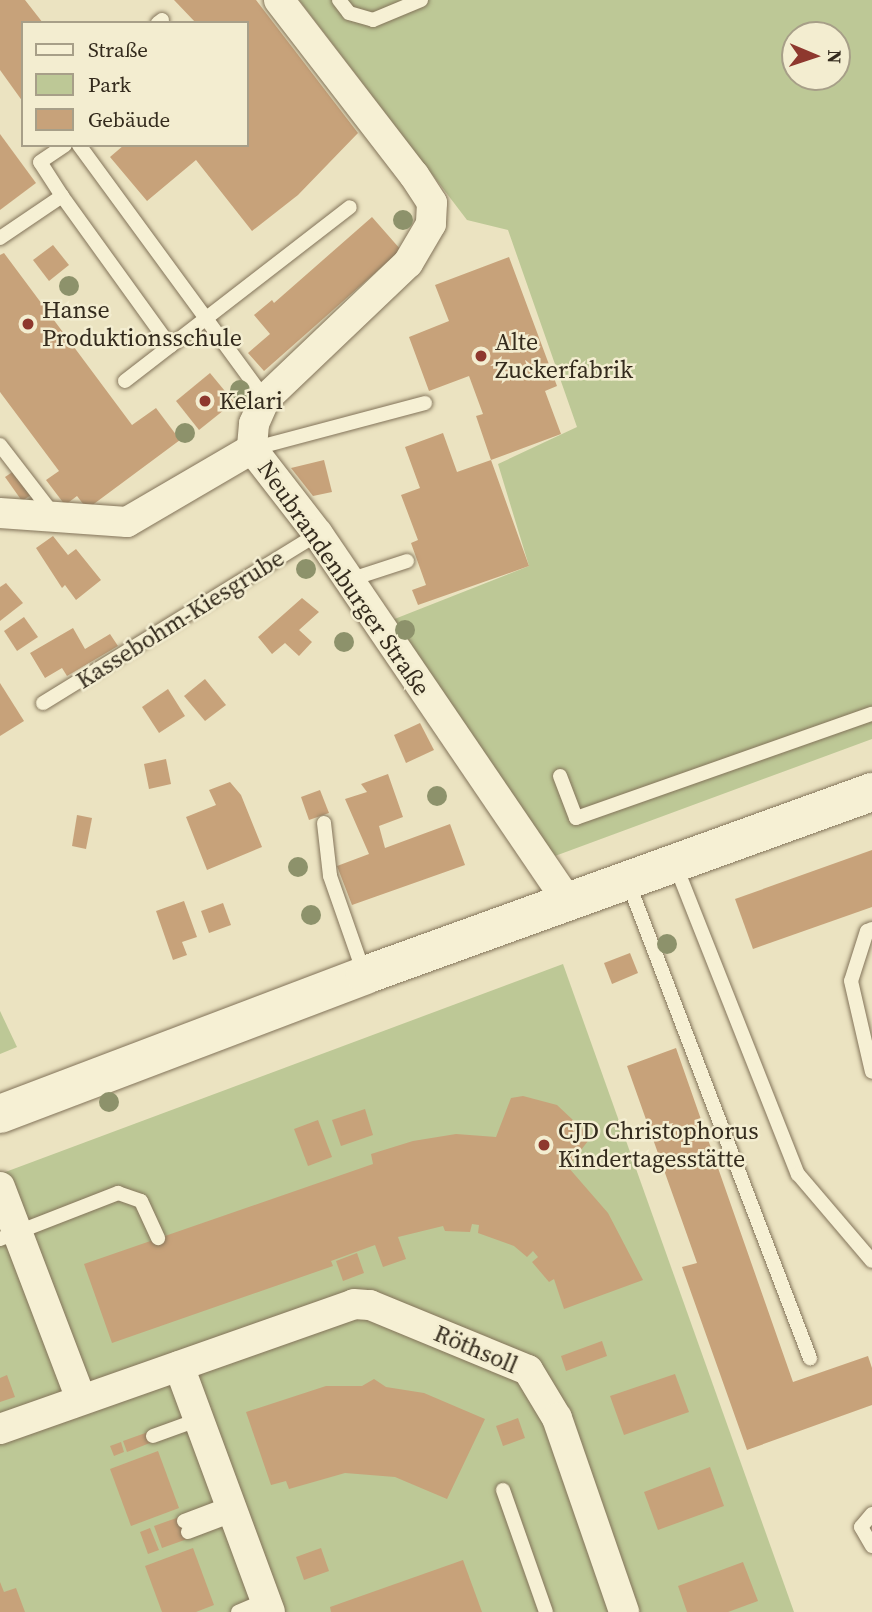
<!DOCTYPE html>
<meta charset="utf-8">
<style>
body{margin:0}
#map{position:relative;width:872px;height:1612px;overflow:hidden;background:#ebe3c1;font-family:"Source Serif 4",serif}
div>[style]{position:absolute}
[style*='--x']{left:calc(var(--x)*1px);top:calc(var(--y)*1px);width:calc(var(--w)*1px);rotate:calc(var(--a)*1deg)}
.green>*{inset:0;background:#bdc896}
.building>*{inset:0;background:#c7a27a}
.roads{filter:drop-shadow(0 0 2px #83745a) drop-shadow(0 0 2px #83745a)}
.service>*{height:14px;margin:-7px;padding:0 7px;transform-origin:7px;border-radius:7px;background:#f6f0d4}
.minor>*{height:30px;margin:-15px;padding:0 15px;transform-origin:15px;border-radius:15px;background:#f6f0d4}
.secondary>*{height:38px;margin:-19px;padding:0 19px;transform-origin:19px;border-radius:19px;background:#f6f0d4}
.trees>*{width:20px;height:20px;margin:-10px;border-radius:50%;background:#8d926b}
.dots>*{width:19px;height:19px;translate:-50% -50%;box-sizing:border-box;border:4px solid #f3edd0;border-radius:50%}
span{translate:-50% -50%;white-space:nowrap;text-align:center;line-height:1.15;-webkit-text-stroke:5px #f3edd0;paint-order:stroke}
.poi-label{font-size:24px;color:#342b1d}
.left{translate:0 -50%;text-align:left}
.street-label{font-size:24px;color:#342b1d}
.legend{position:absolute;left:21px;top:21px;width:228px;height:126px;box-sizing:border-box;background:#f3edd0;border:2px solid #a79f88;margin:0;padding:9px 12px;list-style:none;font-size:21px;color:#342b1d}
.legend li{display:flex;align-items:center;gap:14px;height:35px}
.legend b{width:35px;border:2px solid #a79f88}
.north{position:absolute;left:781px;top:21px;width:70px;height:70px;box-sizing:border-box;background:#f3edd0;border:2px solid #a79f88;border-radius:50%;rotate:92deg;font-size:19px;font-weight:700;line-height:28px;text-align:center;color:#342b1d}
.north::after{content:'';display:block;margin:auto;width:24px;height:32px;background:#8e382e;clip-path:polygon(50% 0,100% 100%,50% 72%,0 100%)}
</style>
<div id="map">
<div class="green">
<i style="clip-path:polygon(evenodd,299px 0,872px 0,872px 739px,555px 856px,392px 620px,529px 566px,498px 464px,577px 427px,508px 230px,467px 220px,299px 0,795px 35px,837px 35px,837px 77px,795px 77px,795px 35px)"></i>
<i style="clip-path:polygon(563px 964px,794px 1612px,0 1612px,0 1174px)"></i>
<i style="clip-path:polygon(0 1011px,17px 1047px,0 1054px)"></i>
</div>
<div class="building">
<i style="clip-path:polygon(0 0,25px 0,43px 23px,23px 23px,23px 102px,0 70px)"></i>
<i style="clip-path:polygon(174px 0,256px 0,358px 133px,298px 195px,252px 231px,196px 160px,147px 201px,110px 157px,124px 145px,247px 145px,247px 23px,196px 23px)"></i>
<i style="clip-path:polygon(0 134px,36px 183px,0 210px)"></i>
<i style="clip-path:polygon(372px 217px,401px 250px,264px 371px,248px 353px,270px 334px,254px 315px,272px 300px,274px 303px)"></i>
<i style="clip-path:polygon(53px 245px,69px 265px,49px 281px,33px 260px)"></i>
<i style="clip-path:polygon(4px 253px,132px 425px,156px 408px,180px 440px,87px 509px,77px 496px,65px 505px,46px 480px,59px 471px,0 392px,0 255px)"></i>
<i style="clip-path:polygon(509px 257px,557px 386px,545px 391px,561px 434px,491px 460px,476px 416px,483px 414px,469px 376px,429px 391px,409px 337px,449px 321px,435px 285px)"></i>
<i style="clip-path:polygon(210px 373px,234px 402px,199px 430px,176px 401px)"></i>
<i style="clip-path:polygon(443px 433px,457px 472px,491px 460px,529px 566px,418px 605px,412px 590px,426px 585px,411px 543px,418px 540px,401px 495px,420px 488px,405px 447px)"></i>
<i style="clip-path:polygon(324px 460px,332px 492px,313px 496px,291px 468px)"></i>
<i style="clip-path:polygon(14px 471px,31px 495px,22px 501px,5px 477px)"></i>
<i style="clip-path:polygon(53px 536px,68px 555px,76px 549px,101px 580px,76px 600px,65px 585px,62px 588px,36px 548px)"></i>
<i style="clip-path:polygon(6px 583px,23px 603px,0 621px,0 587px)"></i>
<i style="clip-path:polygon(302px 598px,319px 612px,299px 630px,312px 642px,299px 656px,285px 643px,272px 654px,258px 637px)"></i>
<i style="clip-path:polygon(24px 617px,38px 637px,17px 651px,4px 631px)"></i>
<i style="clip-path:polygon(73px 628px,85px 649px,110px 634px,118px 646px,67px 676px,62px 668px,45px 678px,30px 653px)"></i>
<i style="clip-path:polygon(205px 679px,226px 705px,205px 721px,184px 696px)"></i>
<i style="clip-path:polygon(0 683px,24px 721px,0 736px)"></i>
<i style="clip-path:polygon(168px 689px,185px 716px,159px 733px,142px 707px)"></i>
<i style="clip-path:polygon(420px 723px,434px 750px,406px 763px,394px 735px)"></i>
<i style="clip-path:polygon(166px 759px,171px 784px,149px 789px,144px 764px)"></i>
<i style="clip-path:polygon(388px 774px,403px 817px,379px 826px,385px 848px,450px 824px,465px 865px,352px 905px,337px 866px,369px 854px,345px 799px,367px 792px,361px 784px)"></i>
<i style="clip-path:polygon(230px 782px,241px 795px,262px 847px,207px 870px,186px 817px,216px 805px,209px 790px)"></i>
<i style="clip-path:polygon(320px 790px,329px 813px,309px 820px,301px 797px)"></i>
<i style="clip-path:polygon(77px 815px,92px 818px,86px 849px,72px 846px)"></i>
<i style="clip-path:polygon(872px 850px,872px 907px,753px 949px,735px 899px)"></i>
<i style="clip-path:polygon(184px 901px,197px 937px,182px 942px,187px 955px,173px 960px,156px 911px)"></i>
<i style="clip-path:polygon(223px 903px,231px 925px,209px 933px,201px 911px)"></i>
<i style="clip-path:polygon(630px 953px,638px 973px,612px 984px,604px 963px)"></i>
<i style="clip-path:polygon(676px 1048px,793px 1382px,868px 1356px,872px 1368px,872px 1405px,747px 1450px,682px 1267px,697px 1263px,627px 1066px)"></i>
<i style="clip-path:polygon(523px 1096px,557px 1105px,591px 1137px,568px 1167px,608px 1213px,643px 1280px,564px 1309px,554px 1279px,549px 1282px,532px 1262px,538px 1257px,533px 1251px,527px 1257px,514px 1246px,478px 1233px,479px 1225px,472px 1224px,470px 1232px,445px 1231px,443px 1226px,398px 1237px,406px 1259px,383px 1267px,375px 1245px,331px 1261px,333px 1266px,112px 1343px,84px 1264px,373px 1164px,371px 1154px,413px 1141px,456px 1134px,496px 1137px,511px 1098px)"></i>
<i style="clip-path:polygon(365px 1109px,373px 1135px,341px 1146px,332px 1120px)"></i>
<i style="clip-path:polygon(318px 1120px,332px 1157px,308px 1166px,294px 1129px)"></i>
<i style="clip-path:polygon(357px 1253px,364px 1273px,343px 1281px,336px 1261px)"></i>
<i style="clip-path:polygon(602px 1341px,607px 1356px,566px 1371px,561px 1356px)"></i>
<i style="clip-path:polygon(675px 1374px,689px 1412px,624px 1435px,610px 1396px)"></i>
<i style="clip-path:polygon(7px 1375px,15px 1397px,0 1402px,0 1378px)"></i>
<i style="clip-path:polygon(374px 1379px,386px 1387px,424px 1393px,485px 1419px,447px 1499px,395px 1477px,345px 1473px,289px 1489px,286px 1481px,271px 1485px,246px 1412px,326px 1386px,362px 1386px)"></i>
<i style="clip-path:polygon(518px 1418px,525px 1438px,503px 1446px,496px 1426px)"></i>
<i style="clip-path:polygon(151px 1431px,155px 1441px,127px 1452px,123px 1441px)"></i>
<i style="clip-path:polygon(121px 1442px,124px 1452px,114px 1456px,110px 1446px)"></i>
<i style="clip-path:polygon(158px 1451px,179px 1508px,131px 1526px,110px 1469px)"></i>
<i style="clip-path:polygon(710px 1467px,724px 1506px,658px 1530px,644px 1492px)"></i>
<i style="clip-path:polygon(182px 1516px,190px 1538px,162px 1548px,154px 1526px)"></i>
<i style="clip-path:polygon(150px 1528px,159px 1550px,148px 1554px,140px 1532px)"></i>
<i style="clip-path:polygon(193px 1548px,214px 1605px,196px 1612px,162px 1612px,145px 1566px)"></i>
<i style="clip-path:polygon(321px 1548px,329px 1571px,304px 1580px,296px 1557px)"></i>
<i style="clip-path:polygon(463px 1560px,482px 1612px,331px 1612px,330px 1607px)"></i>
<i style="clip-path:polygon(743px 1562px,758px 1601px,728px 1612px,687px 1612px,678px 1586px)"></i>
<i style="clip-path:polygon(0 1582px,4px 1592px,16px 1588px,25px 1612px,0 1612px)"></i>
</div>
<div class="roads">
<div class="service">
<i style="--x:339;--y:0;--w:16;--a:52"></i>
<i style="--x:349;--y:13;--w:25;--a:16"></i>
<i style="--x:373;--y:20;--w:52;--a:-22.6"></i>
<i style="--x:158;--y:23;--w:5;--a:-37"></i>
<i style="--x:79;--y:145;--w:315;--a:53.8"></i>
<i style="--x:62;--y:196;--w:185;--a:54.2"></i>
<i style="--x:0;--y:238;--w:75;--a:-34.1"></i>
<i style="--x:62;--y:196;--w:40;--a:-122.9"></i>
<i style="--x:40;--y:162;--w:30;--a:-34"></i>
<i style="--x:125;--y:381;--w:284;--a:-37.7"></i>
<i style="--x:0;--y:445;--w:88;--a:52.4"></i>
<i style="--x:252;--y:449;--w:179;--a:-14.9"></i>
<i style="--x:349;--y:580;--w:61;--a:-18.1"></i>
<i style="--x:43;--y:703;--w:323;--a:-31.6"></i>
<i style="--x:560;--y:776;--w:45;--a:69.1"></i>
<i style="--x:576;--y:818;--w:314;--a:-19.4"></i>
<i style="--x:324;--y:823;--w:53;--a:83.5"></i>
<i style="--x:330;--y:876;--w:103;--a:70.7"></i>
<i style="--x:675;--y:864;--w:334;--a:68.4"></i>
<i style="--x:798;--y:1174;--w:114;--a:49.6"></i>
<i style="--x:628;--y:882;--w:510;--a:69.08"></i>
<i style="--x:872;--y:929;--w:5;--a:158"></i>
<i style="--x:867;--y:931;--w:52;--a:107.7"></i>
<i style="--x:851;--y:981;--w:93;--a:77"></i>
<i style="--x:0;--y:1239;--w:127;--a:-21.3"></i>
<i style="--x:118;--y:1193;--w:24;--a:19"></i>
<i style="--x:141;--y:1201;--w:41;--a:65.3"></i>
<i style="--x:153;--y:1436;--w:50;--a:-19.9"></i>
<i style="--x:503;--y:1490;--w:129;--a:70.6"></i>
<i style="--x:872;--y:1514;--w:17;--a:130"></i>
<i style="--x:861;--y:1527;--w:22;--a:60"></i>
<i style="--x:184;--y:1521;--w:48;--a:-20.7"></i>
<i style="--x:188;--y:1532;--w:48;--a:-20.7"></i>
<i style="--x:238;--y:1612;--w:30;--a:-23"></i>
</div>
<div class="minor">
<i style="--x:279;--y:0;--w:221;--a:52.4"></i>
<i style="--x:414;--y:175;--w:33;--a:57"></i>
<i style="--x:432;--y:203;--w:21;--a:93"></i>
<i style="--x:431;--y:224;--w:45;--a:120.5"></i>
<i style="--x:408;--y:263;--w:197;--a:136.4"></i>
<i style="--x:265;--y:399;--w:27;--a:114"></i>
<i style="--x:254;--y:424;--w:25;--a:95"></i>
<i style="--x:252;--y:449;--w:108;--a:52.2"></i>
<i style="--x:318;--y:534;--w:445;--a:55.8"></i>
<i style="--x:0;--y:513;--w:127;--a:4.1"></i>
<i style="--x:127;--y:522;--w:145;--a:-30.3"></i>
<i style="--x:0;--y:1187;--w:225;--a:69.1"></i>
<i style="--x:179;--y:1366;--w:262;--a:69.7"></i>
<i style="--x:0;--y:1429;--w:375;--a:-19.4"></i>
<i style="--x:354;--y:1304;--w:16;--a:4"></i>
<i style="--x:370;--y:1305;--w:171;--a:22.4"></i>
<i style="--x:528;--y:1370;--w:56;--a:58.9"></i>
<i style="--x:557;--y:1418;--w:205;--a:70.9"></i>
</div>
<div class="secondary">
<i style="--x:0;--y:1114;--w:391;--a:-20.8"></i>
<i style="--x:365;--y:975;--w:539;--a:-19.85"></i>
</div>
</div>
<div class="trees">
<i style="left:403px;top:220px"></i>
<i style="left:69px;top:286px"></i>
<i style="left:240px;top:390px"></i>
<i style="left:185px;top:433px"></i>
<i style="left:306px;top:569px"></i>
<i style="left:405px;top:630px"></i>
<i style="left:344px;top:642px"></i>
<i style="left:437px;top:796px"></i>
<i style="left:298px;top:867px"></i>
<i style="left:311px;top:915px"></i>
<i style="left:667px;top:944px"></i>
<i style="left:109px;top:1102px"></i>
</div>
<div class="dots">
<i style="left:28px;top:324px;background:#8e382e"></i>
<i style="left:481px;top:356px;background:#8e382e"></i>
<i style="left:205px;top:401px;background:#8e382e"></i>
<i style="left:544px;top:1145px;background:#8e382e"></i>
</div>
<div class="poi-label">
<span class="left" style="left:42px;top:324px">Hanse<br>Produktionsschule</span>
<span class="left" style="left:495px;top:356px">Alte<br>Zuckerfabrik</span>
<span class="left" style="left:219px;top:401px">Kelari</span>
<span class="left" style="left:558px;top:1145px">CJD Christophorus<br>Kindertagesstätte</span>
</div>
<div class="street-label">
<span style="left:344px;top:578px;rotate:55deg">Neubrandenburger Straße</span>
<span style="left:180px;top:619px;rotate:-32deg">Kassebohm-Kiesgrube</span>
<span style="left:476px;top:1349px;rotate:23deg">Röthsoll</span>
</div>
<ul class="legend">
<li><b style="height:9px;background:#f6f0d4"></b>Straße</li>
<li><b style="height:19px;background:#bdc896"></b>Park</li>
<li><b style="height:19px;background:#c7a27a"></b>Gebäude</li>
</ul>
<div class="north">N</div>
</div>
